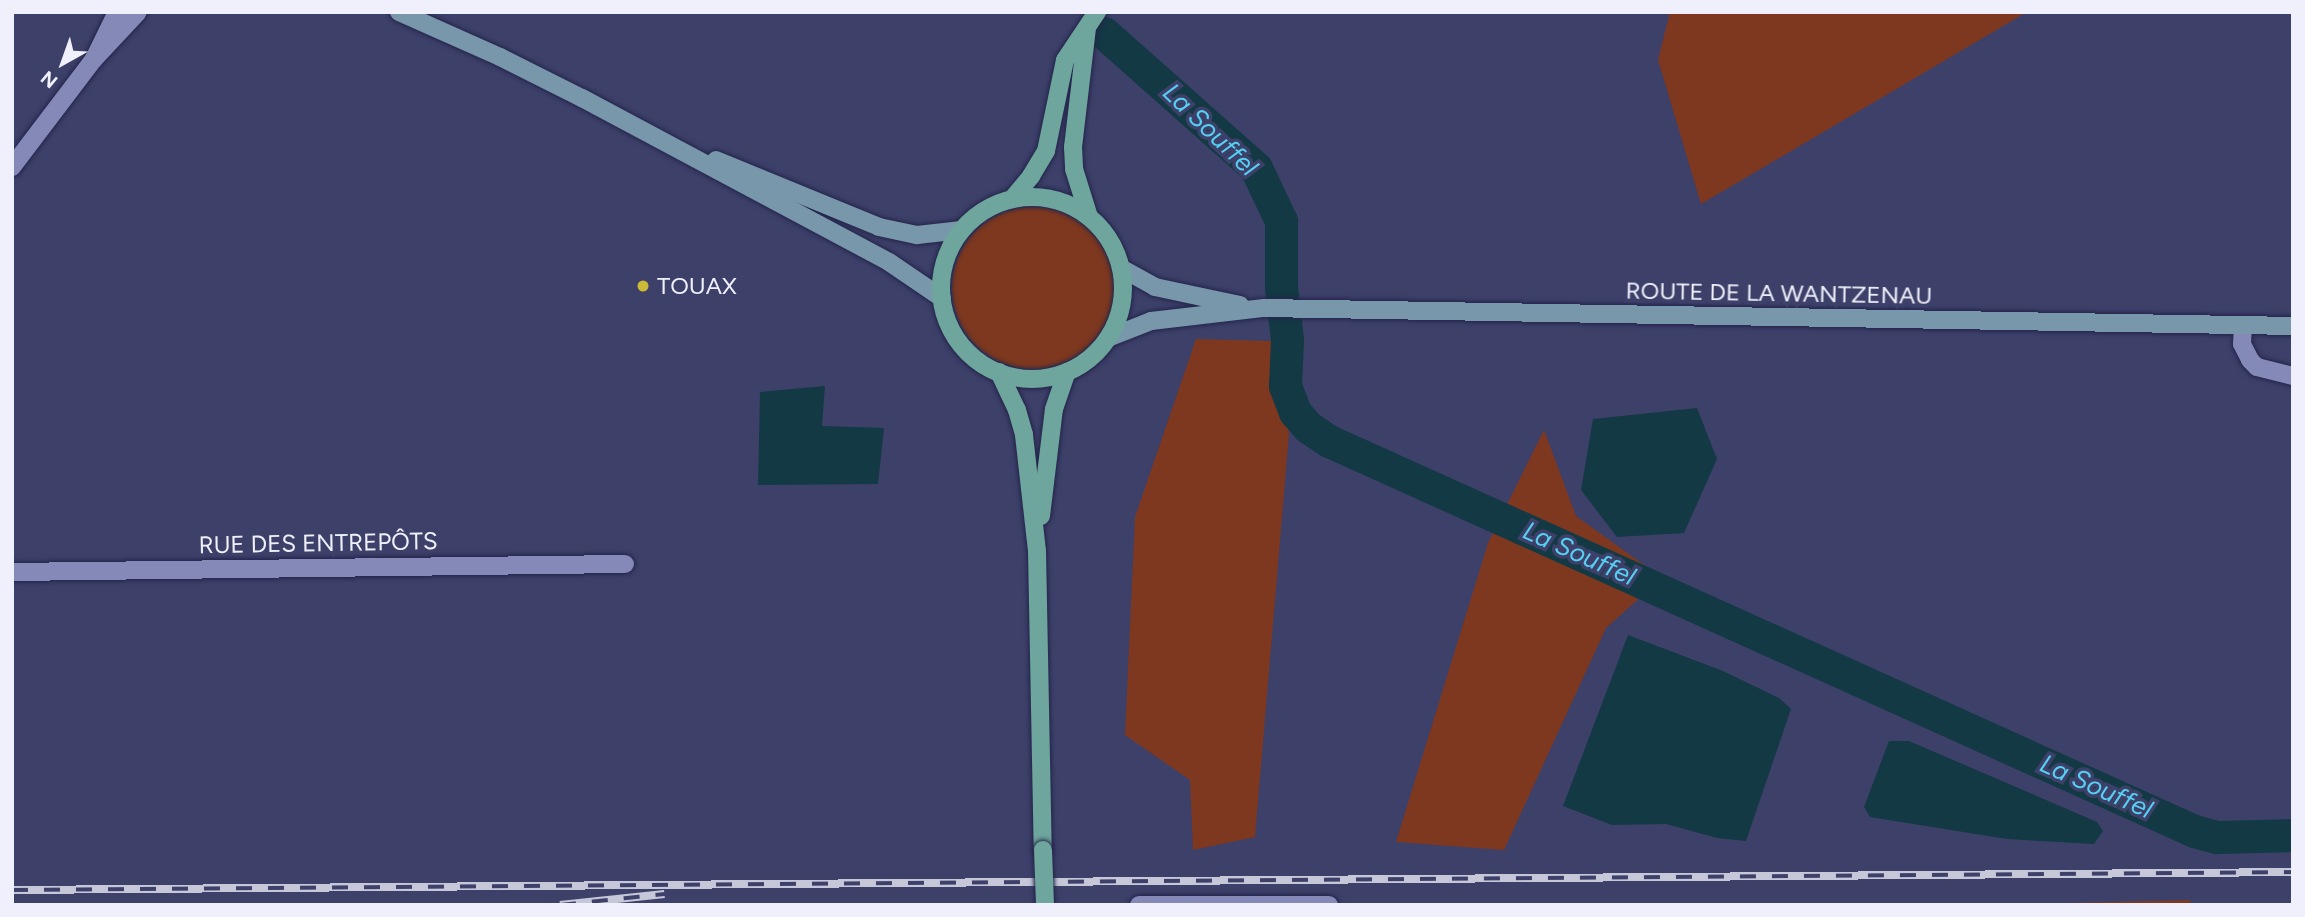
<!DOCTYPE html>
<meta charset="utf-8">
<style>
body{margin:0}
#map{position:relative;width:2305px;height:917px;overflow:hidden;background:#3d4069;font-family:Figtree,sans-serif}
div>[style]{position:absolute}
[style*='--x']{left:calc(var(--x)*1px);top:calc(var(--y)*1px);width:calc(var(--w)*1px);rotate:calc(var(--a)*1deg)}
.green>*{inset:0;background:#7d381f}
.round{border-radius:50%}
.water>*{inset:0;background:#133944}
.river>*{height:33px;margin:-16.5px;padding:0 16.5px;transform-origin:16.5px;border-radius:16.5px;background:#133944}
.roads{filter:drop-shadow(0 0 2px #24254c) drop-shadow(0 0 2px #24254c)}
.street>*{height:18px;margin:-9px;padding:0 9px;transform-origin:9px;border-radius:9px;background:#8489b7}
.secondary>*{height:18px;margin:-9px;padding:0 9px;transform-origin:9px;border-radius:9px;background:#7997aa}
.primary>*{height:18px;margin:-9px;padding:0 9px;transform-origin:9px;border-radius:9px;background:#6ea59d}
.primary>.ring{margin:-9px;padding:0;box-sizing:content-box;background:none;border:18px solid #6ea59d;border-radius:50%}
.rail>*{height:8px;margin-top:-4px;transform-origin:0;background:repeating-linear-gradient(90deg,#3d4069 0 16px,#c6c7d9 0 32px);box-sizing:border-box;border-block:2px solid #c6c7d9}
.bridges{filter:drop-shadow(0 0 2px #24254c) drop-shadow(0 0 2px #24254c)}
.primary-bridge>*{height:18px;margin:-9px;padding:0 9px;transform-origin:9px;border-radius:9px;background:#6ea59d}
.dots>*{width:19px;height:19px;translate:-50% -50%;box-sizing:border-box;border:4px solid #3d4069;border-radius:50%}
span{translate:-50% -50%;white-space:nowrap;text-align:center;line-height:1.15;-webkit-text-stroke:7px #3d4069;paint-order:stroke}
.poi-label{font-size:24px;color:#eff0fb}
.left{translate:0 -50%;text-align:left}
.street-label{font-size:24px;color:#eff0fb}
.water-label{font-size:26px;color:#55d0f2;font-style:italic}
.frame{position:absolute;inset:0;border:14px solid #eff0fb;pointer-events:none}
.north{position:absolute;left:28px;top:28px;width:70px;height:70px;-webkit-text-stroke:5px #3d4069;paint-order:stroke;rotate:220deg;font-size:19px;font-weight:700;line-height:28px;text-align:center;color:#eff0fb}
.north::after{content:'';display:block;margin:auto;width:24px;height:32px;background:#eff0fb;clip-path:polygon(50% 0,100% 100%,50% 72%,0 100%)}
</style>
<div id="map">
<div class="green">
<i style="clip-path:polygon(1670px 12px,2027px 12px,1701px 204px,1658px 60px)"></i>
<i class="round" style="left:952px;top:207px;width:162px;height:162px"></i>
<i style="clip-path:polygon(1196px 339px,1276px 341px,1289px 434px,1255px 837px,1193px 850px,1190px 780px,1125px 735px,1135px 517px)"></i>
<i style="clip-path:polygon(1544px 430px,1576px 516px,1662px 578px,1606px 628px,1504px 850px,1396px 842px,1488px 543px)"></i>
<i style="clip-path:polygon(2191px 900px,2189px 905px,1972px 905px)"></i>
</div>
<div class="water">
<i style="clip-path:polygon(825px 386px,822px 426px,884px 428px,878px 484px,758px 485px,760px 392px)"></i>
<i style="clip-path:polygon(1697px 408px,1717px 459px,1684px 533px,1617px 537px,1581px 490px,1593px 419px)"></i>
<i style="clip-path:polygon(1628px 635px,1723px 671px,1779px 698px,1791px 709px,1746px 841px,1717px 838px,1666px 824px,1612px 825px,1563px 806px)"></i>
<i style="clip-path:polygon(1889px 741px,1909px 741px,2097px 822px,2103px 831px,2094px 844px,2007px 839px,1870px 817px,1864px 807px)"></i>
</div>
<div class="river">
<i style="--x:1104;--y:33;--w:203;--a:41.6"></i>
<i style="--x:1256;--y:168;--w:59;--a:64.7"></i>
<i style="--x:1281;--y:221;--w:66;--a:90"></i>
<i style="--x:1281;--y:287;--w:53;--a:83.5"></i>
<i style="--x:1287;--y:340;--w:46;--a:92.5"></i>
<i style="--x:1285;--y:386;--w:28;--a:69"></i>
<i style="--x:1295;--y:412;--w:20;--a:49"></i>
<i style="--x:1308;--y:427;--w:25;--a:34"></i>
<i style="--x:1329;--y:441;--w:949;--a:24.27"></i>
<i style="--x:2194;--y:831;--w:24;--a:15"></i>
<i style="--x:2217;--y:837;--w:76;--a:-1.5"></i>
</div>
<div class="roads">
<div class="street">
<i style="--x:117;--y:12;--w:52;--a:116.1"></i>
<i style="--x:94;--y:59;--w:64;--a:-46.9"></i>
<i style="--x:12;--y:167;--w:136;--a:-52.8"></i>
<i style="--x:2243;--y:325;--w:19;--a:93"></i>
<i style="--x:2242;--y:344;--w:18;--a:63"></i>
<i style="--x:2250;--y:360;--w:10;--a:45"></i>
<i style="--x:2257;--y:367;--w:37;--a:14"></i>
<i style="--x:12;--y:572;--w:613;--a:-0.75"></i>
<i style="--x:1139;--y:905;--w:190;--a:0"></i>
</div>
<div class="secondary">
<i style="--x:399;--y:12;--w:111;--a:24"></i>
<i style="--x:500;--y:57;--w:92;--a:26.6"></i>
<i style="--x:582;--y:98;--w:348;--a:28.1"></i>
<i style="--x:889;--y:262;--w:64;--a:34.2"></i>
<i style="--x:716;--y:160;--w:176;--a:22.3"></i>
<i style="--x:879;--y:227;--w:39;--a:12"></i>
<i style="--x:917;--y:235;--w:45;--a:-6.3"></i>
<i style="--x:1121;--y:268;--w:39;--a:29"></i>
<i style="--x:1155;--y:287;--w:87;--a:12"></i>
<i style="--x:1108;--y:338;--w:46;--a:-21.6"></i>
<i style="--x:1151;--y:321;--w:114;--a:-6.6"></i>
<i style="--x:1264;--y:308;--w:1029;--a:1"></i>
</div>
<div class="primary">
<i style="--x:1087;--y:28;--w:120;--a:96.7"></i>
<i style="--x:1073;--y:147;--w:22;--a:87"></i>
<i style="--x:1074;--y:169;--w:50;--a:72.6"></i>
<i class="ring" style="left:941px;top:197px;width:164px;height:164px"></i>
<i style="--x:1012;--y:199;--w:30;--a:-50"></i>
<i style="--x:1031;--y:176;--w:29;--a:-59"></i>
<i style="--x:1046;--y:151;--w:93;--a:-78.2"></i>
<i style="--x:1065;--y:60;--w:58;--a:-56.3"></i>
<i style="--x:999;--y:372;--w:42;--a:64.7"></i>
<i style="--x:1017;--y:410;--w:26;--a:74"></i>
<i style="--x:1024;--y:435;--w:117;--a:83.6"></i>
<i style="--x:1037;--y:551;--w:299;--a:88.9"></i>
<i style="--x:1041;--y:516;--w:108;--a:-83.1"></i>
<i style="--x:1054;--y:409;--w:39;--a:-71"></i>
</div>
</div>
<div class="rail">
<i style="--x:12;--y:890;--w:2281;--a:-0.45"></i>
<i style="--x:560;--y:905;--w:105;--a:-6"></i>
</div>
<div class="bridges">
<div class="primary-bridge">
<i style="--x:1043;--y:850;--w:55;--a:87.9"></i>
</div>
</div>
<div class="dots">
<i style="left:643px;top:286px;background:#cdb938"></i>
</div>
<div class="poi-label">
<span class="left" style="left:657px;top:286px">TOUAX</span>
</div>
<div class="street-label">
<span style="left:1779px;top:293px;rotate:1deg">ROUTE DE LA WANTZENAU</span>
<span style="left:318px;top:543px;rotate:-1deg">RUE DES ENTREPÔTS</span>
</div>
<div class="water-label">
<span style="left:1210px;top:130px;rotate:44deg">La Souffel</span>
<span style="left:1579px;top:554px;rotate:24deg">La Souffel</span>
<span style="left:2096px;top:787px;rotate:24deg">La Souffel</span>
</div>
<div class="frame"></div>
<div class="north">N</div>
</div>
